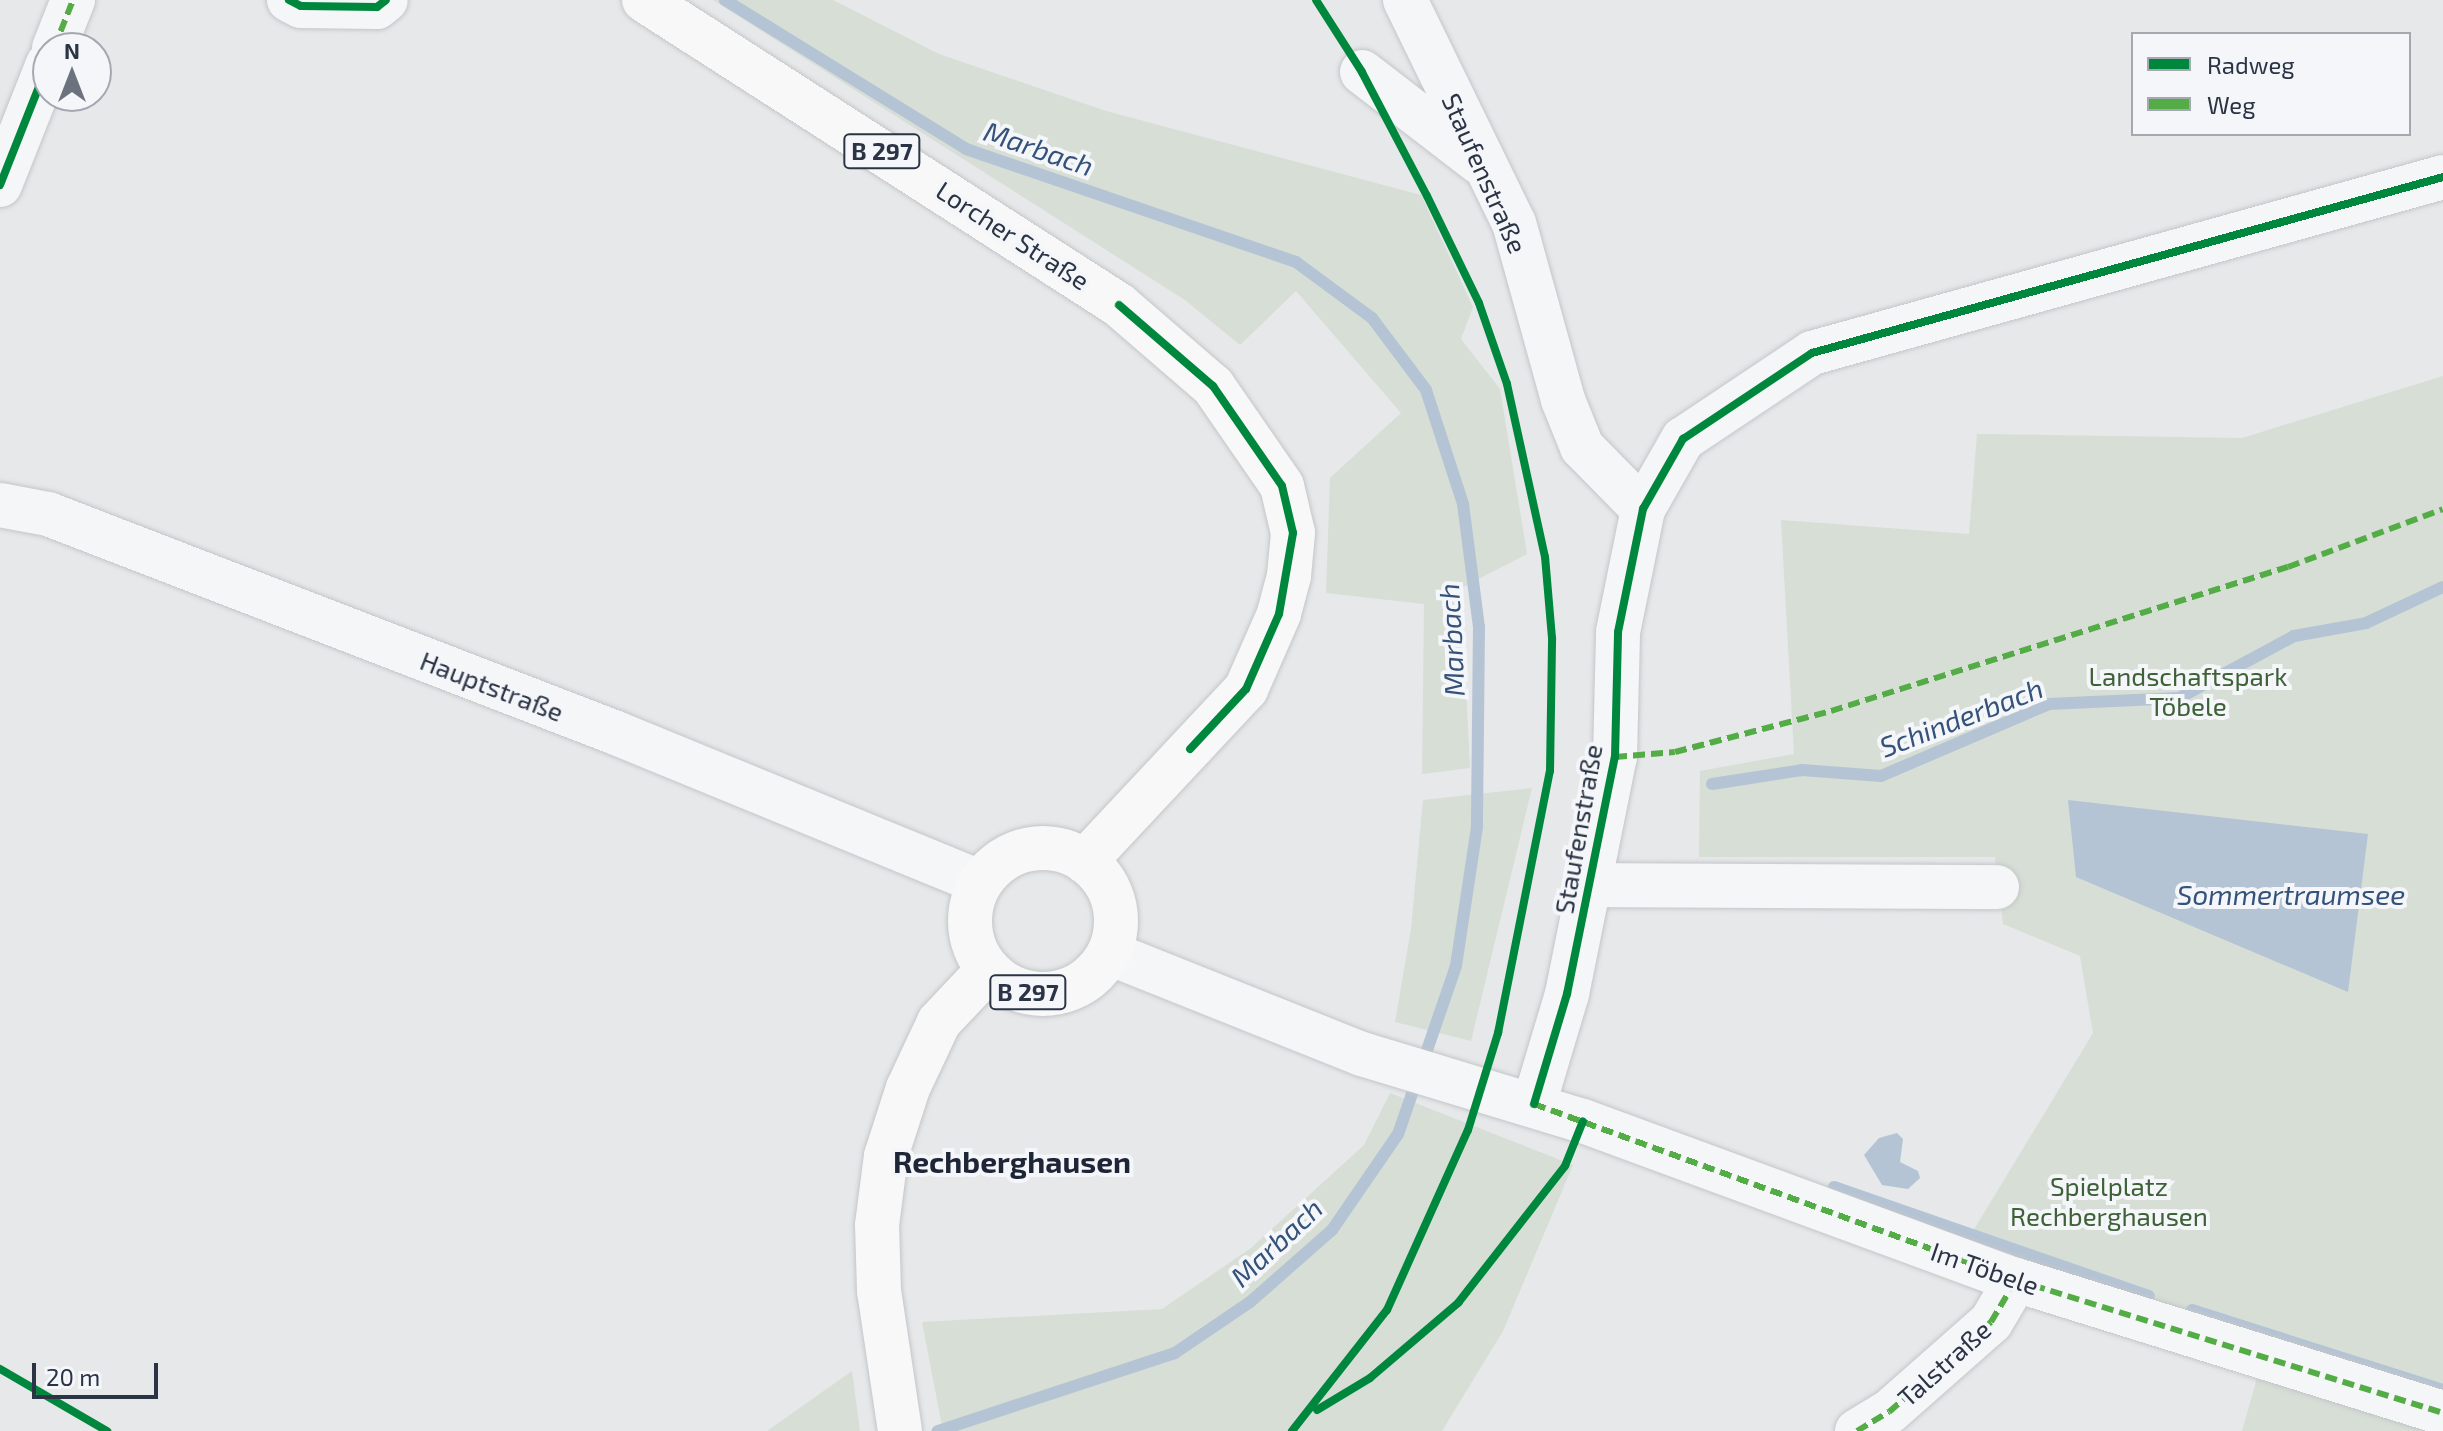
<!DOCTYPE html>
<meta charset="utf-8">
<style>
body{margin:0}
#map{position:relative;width:2443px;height:1431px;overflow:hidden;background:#e6e8ea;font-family:"Exo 2",sans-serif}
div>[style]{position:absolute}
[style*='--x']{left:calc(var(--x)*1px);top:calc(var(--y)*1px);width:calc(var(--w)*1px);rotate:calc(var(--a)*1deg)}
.green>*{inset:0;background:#d6ded6}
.water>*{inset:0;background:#b4c4d5}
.stream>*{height:12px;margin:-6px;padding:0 6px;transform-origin:6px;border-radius:6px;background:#b4c4d5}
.roads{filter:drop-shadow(0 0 2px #c4c6c8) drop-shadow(0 0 2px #c4c6c8)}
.minor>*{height:44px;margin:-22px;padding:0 22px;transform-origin:22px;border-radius:22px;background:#f5f6f7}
.major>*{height:44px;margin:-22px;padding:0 22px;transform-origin:22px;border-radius:22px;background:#f8f8f8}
.major>.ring{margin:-22px;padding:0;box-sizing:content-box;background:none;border:44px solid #f8f8f8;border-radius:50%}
.quiet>*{height:6px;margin-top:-3px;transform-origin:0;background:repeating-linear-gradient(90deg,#54ac47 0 12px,transparent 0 18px)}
.cycleway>*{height:8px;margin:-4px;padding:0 4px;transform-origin:4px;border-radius:4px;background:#00873e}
span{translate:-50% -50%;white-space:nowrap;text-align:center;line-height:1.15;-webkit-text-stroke:8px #f4f6f9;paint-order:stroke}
.shield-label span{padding:2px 6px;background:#f4f6f9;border:2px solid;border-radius:6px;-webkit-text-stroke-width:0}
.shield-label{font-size:24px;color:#2b3445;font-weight:700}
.street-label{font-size:26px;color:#2b3445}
.park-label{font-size:26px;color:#3f6138}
.water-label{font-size:28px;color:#34527a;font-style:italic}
.quarter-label{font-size:30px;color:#1d2536;font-weight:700}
.legend{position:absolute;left:2131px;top:32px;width:280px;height:104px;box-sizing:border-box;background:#f4f6f9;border:2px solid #a4a8b1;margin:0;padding:10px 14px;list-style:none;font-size:24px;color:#2b3445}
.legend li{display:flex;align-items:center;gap:16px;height:40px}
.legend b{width:40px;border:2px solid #a4a8b1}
.north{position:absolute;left:32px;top:32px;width:80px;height:80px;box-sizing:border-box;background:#f4f6f9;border:2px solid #a4a8b1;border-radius:50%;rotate:0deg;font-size:22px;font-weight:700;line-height:32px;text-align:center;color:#2b3445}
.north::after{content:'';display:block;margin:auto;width:28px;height:36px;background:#6c737f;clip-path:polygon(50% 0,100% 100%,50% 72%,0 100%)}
.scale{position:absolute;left:32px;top:1363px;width:126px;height:36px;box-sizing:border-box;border:4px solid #2b3445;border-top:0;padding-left:10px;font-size:24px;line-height:28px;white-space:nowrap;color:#2b3445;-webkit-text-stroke:6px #f4f6f9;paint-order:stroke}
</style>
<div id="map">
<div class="green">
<i style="clip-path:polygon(713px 0,833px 0,939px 54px,1106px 111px,1421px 195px,1473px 307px,1461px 339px,1500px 389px,1527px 554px,1461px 588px,1470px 768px,1422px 774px,1424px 604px,1326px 593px,1330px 478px,1401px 413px,1296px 291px,1240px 345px,1185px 300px)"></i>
<i style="clip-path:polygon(2443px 376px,2443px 1431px,2242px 1431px,2267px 1343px,1964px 1246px,2093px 1033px,2080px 956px,2003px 924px,1995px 857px,1699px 857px,1700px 771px,1794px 754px,1781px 520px,1969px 534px,1977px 434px,2242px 438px)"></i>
<i style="clip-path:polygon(1532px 788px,1471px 1041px,1395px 1022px,1411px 929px,1423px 800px)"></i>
<i style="clip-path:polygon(1390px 1093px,1573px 1165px,1503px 1331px,1442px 1431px,943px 1431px,922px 1322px,1162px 1309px,1251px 1248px,1364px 1145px)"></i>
<i style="clip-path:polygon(852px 1371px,860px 1431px,767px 1431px)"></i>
</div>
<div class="water">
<i style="clip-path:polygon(2068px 800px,2368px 834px,2348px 992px,2076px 877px)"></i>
<i style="clip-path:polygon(1897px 1133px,1903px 1139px,1900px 1162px,1918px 1171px,1920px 1178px,1908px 1189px,1882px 1185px,1864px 1155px,1879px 1138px)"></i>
</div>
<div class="stream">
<i style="--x:725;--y:0;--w:283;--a:31.7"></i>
<i style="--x:966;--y:149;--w:349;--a:18.9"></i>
<i style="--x:1296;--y:262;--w:94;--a:36.4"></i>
<i style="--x:1372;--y:318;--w:90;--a:53.1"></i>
<i style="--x:1426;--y:390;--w:120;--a:72"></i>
<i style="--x:1463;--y:504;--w:124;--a:82.6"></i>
<i style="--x:1479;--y:627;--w:200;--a:90.6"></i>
<i style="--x:1477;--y:827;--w:141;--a:98.6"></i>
<i style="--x:1456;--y:966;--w:178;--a:109"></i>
<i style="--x:1398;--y:1134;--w:116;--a:124.5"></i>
<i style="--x:1332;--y:1230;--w:109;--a:138.7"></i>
<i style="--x:1250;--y:1302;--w:91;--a:145.8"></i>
<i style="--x:1175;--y:1353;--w:250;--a:161.8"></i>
<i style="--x:1712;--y:784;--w:91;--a:-8.8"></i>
<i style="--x:1802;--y:770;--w:79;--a:4.3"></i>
<i style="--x:1881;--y:776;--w:183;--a:-23.2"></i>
<i style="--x:2049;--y:704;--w:130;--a:-2.6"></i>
<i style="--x:2179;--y:698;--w:131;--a:-28.3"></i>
<i style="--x:2294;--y:636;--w:73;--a:-10.2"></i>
<i style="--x:2366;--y:623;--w:85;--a:-25.1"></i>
<i style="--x:1834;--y:1187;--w:333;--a:19.1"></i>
<i style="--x:2192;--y:1310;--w:260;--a:17.7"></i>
</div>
<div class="roads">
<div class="minor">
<i style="--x:289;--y:0;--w:13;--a:27"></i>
<i style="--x:301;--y:6;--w:76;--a:0.8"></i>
<i style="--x:377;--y:7;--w:11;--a:-38"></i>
<i style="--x:1405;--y:0;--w:248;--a:64"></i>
<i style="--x:1514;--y:223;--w:184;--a:74.5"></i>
<i style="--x:1563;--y:400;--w:51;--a:68"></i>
<i style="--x:1582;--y:447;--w:87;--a:45.5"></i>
<i style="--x:54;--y:48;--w:52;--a:-68.4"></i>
<i style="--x:1362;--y:72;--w:149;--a:37.6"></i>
<i style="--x:0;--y:185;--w:130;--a:-68.4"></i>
<i style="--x:0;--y:505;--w:49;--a:10.6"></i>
<i style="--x:48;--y:514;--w:609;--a:21.08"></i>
<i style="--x:616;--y:733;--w:393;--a:22.3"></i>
<i style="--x:1590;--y:885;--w:407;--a:0.3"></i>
<i style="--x:1109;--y:953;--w:272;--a:21.8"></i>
<i style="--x:1362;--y:1054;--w:231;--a:16.9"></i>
<i style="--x:1583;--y:1121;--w:461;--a:20.2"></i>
<i style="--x:2016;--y:1280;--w:447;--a:17.3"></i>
<i style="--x:1534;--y:1104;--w:115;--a:-73.3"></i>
<i style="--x:1567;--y:994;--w:242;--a:-78.6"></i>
<i style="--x:1615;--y:757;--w:125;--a:-88.6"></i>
<i style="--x:1618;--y:632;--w:126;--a:-78.5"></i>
<i style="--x:1643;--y:509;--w:81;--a:-60.3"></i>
<i style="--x:1683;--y:439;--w:155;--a:-33.7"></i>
<i style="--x:1812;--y:353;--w:655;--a:-15.58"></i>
<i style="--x:1857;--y:1431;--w:37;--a:-31"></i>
<i style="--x:1889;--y:1412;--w:136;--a:-41.4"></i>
<i style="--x:1991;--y:1322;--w:49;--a:-59.2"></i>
</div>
<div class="major">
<i style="--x:644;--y:0;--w:564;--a:32.7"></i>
<i style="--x:1119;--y:305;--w:124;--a:40.8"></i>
<i style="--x:1213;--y:386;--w:121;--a:55.4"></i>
<i style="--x:1282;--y:486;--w:48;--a:76.8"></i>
<i style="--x:1293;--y:533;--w:43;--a:95.3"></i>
<i style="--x:1289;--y:576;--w:39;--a:105"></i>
<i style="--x:1279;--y:614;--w:82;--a:113.7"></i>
<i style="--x:1246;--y:689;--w:236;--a:133.1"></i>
<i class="ring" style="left:970px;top:848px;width:102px;height:102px"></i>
<i style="--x:900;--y:1431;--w:142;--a:-98.5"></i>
<i style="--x:879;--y:1291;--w:66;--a:-91.7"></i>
<i style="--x:877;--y:1225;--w:70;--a:-82.6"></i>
<i style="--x:886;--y:1156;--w:71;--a:-72.1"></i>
<i style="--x:908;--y:1088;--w:73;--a:-64.8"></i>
<i style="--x:939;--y:1022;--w:71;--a:-46.7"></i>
</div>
</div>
<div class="quiet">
<i style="--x:54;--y:48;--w:52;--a:-68.4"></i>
<i style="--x:1615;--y:757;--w:60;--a:-4.8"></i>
<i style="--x:1675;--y:752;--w:161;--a:-14.7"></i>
<i style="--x:1831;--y:711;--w:479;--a:-17.5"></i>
<i style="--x:2288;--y:567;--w:165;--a:-20.5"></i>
<i style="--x:1534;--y:1104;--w:513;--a:20.06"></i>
<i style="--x:2016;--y:1280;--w:447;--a:17.3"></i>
<i style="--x:1857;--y:1431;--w:37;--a:-31"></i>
<i style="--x:1889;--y:1412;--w:136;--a:-41.4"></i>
<i style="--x:1991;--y:1322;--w:49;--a:-59.2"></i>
</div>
<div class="cycleway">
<i style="--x:289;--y:0;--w:13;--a:27"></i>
<i style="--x:301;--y:6;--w:76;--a:0.8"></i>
<i style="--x:377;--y:7;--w:11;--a:-38"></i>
<i style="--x:0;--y:185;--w:130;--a:-68.4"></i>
<i style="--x:1119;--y:305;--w:124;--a:40.8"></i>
<i style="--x:1213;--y:386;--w:121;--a:55.4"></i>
<i style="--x:1282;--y:486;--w:48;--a:76.8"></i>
<i style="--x:1293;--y:533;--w:82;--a:99.8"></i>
<i style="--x:1279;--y:614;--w:82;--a:113.7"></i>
<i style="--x:1246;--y:689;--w:82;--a:133"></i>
<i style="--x:1534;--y:1104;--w:115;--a:-73.3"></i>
<i style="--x:1567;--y:994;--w:242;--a:-78.6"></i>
<i style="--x:1615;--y:757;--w:125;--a:-88.6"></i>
<i style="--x:1618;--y:632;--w:126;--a:-78.5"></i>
<i style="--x:1643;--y:509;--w:81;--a:-60.3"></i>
<i style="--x:1683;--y:439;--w:155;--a:-33.7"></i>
<i style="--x:1812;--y:353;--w:655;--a:-15.58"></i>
<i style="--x:0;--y:1369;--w:124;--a:30.1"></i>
<i style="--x:1317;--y:1410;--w:62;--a:-31.1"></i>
<i style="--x:1370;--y:1378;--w:116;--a:-40.4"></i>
<i style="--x:1458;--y:1303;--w:174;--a:-52"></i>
<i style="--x:1565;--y:1166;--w:48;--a:-68.2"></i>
<i style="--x:1292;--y:1431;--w:154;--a:-51.9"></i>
<i style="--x:1387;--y:1310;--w:197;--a:-65.8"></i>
<i style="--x:1468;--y:1130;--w:102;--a:-72.8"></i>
<i style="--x:1498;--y:1033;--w:267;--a:-78.8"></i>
<i style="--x:1550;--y:771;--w:133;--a:-89.1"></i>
<i style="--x:1552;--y:638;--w:81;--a:-94.9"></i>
<i style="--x:1545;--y:557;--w:177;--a:-102.4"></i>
<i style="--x:1507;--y:384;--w:86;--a:-109.1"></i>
<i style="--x:1479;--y:303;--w:119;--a:-115.9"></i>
<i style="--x:1427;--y:196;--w:140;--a:-117.7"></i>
<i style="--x:1362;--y:72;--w:85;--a:-122.6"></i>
</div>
<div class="shield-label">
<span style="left:882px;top:151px">B 297</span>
<span style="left:1028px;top:992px">B 297</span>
</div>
<div class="street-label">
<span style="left:1485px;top:173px;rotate:66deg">Staufenstraße</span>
<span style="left:1013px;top:235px;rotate:33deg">Lorcher Straße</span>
<span style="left:492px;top:686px;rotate:21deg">Hauptstraße</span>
<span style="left:1578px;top:829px;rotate:-80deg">Staufenstraße</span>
<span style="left:1985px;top:1268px;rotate:19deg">Im Töbele</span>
<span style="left:1944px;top:1363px;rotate:-42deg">Talstraße</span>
</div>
<div class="park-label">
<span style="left:2188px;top:691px">Landschaftspark<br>Töbele</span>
<span style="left:2109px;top:1201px">Spielplatz<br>Rechberghausen</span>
</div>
<div class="water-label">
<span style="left:1039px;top:148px;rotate:19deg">Marbach</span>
<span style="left:1451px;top:640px;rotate:-93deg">Marbach</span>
<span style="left:1961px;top:717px;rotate:-21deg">Schinderbach</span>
<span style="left:2291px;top:894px">Sommertraumsee</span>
<span style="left:1276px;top:1242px;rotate:-43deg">Marbach</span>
</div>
<div class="quarter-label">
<span style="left:1012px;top:1161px">Rechberghausen</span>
</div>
<ul class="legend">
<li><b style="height:10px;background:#00873e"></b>Radweg</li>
<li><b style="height:10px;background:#54ac47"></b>Weg</li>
</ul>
<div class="north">N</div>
<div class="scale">20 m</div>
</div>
